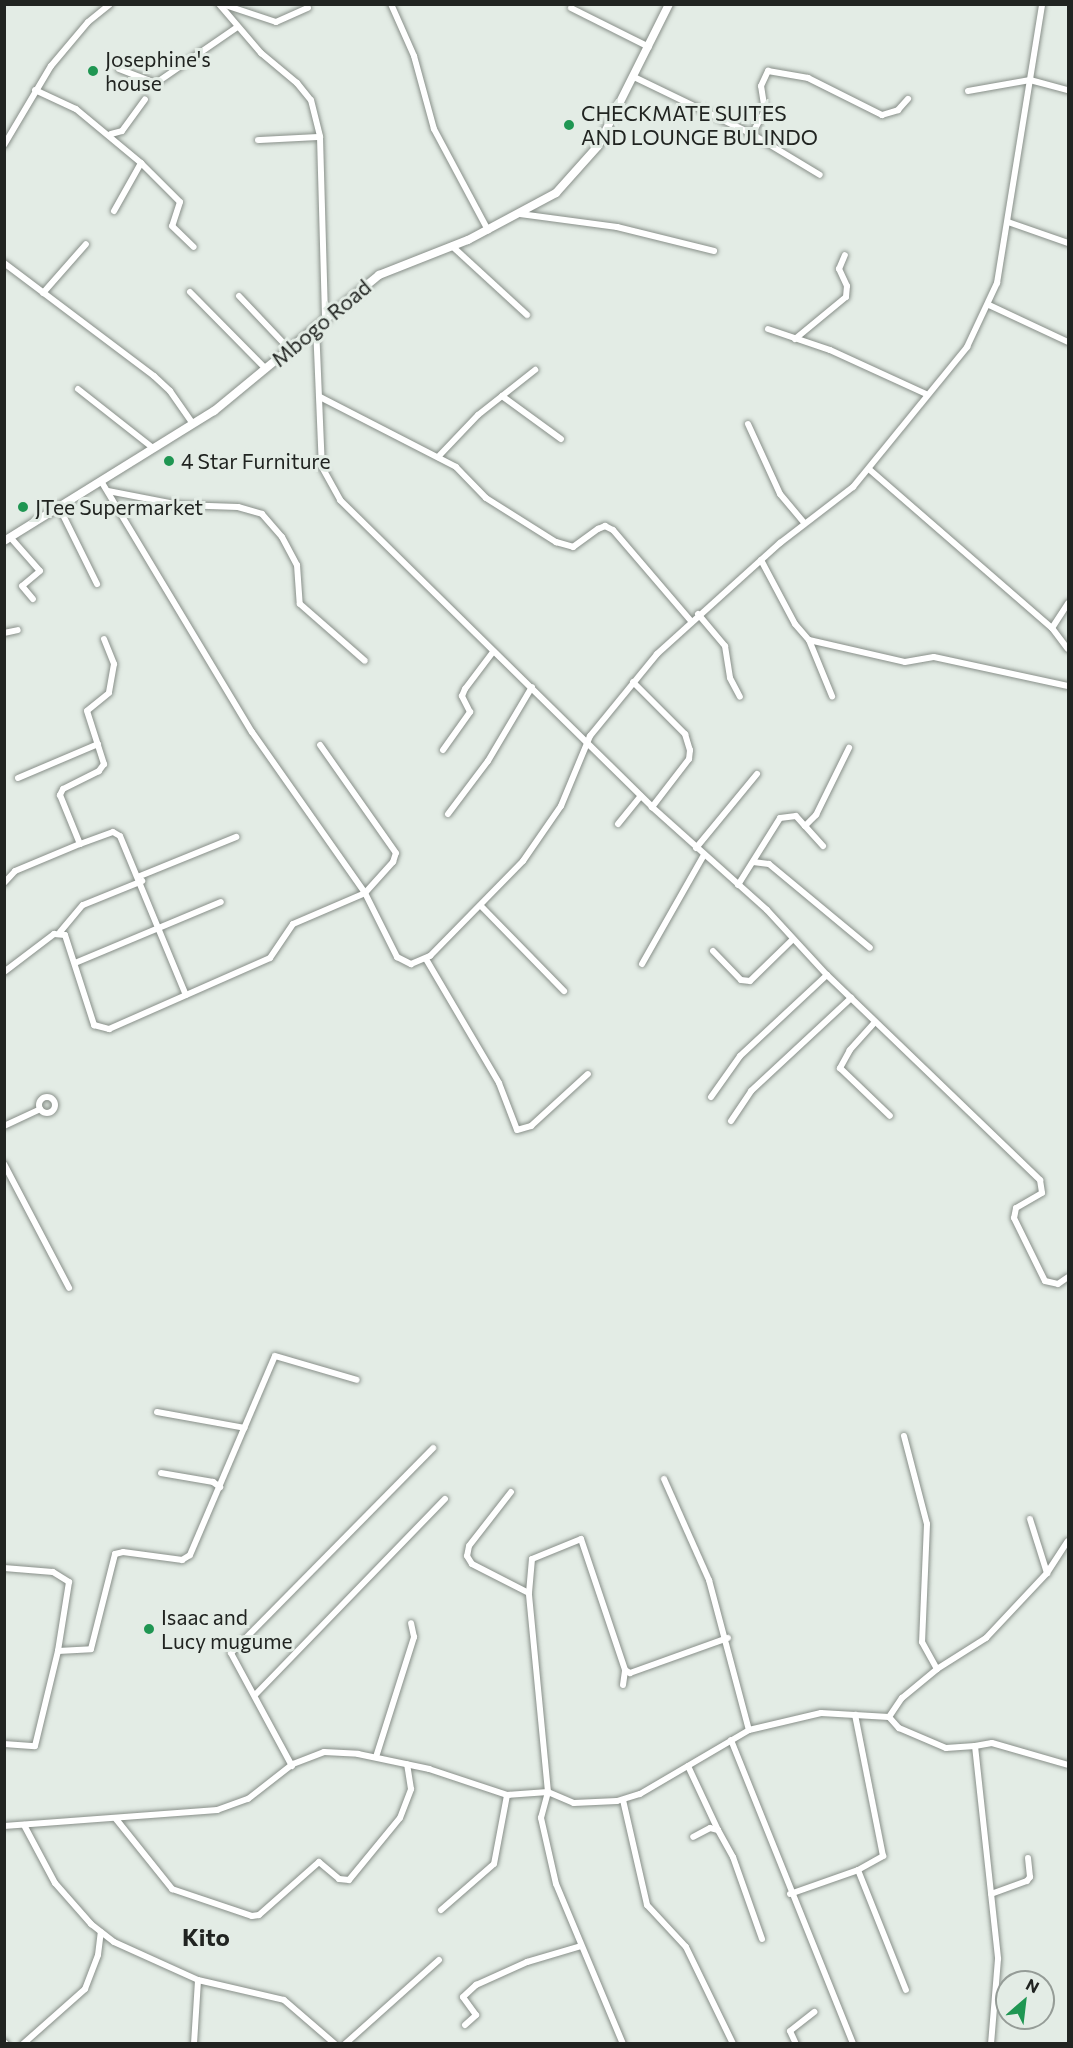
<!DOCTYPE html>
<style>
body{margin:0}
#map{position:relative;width:1073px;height:2048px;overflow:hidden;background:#e3ece5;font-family:Commissioner,sans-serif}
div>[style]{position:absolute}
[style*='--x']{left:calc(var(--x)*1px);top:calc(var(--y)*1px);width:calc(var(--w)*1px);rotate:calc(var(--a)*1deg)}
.roads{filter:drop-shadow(0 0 2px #888f89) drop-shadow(0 0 2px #888f89)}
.street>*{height:6px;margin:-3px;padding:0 3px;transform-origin:3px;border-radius:3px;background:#fff}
.street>.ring{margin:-3px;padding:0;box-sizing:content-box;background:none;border:6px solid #fff;border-radius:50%}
.secondary>*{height:8px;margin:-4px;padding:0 4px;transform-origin:4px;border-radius:4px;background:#fff}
.dots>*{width:16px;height:16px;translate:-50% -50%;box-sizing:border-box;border:3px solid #e3ece5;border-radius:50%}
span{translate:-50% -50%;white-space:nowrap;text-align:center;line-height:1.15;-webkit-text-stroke:6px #e3ece5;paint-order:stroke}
.poi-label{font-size:21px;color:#212421}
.left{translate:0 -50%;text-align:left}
.street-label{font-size:21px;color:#212421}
.quarter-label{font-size:24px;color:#212421;font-weight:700}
.frame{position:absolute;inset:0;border:6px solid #212421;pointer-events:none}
.north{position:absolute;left:995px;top:1970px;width:60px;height:60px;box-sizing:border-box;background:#e3ece5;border:2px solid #959c97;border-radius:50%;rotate:28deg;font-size:16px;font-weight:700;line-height:24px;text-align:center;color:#212421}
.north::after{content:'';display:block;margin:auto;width:21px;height:27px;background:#1f9652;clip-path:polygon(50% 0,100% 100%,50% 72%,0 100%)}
</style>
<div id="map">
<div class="roads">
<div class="street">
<i style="--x:219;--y:4;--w:65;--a:49.4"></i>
<i style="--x:261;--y:53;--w:47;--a:39.8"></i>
<i style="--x:297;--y:83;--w:22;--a:51"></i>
<i style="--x:311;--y:100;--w:38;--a:76"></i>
<i style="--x:320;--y:137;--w:179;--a:88.4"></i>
<i style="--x:222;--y:4;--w:57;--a:18.4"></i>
<i style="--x:276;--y:22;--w:35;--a:-24"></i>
<i style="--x:391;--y:4;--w:57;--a:66.1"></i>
<i style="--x:414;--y:56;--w:76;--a:74.7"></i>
<i style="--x:434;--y:129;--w:115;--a:61.9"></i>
<i style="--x:571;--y:8;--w:87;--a:26.6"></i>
<i style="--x:119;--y:69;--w:40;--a:21"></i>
<i style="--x:156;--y:83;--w:97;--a:-34.5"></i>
<i style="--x:634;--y:77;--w:131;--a:25.8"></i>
<i style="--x:752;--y:134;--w:79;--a:31.1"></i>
<i style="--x:35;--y:90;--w:45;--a:24.9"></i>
<i style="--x:76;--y:109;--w:85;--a:39.7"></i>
<i style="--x:141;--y:163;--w:55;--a:45"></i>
<i style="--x:180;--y:202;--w:25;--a:108"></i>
<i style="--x:172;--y:226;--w:30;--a:44"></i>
<i style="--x:968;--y:91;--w:63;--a:-10.1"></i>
<i style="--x:1030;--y:80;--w:39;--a:15"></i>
<i style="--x:111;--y:134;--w:11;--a:-15"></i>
<i style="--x:122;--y:131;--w:39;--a:-54"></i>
<i style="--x:752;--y:134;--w:26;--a:-61"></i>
<i style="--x:765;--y:111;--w:25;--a:-99"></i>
<i style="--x:761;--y:86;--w:17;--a:-65"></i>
<i style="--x:768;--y:71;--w:41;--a:9.9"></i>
<i style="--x:808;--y:78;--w:83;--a:26.6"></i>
<i style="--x:882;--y:115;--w:17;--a:-17"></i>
<i style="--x:898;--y:110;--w:15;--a:-48"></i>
<i style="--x:258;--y:140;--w:62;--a:-2.8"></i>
<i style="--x:4;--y:145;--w:92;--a:-59.3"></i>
<i style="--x:51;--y:66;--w:57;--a:-49.9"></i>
<i style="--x:88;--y:22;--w:28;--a:-39"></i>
<i style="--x:114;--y:211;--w:55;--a:-60.6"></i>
<i style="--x:520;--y:214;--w:98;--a:7.6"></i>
<i style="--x:617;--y:227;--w:100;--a:13.9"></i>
<i style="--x:1008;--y:222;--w:64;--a:19.3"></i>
<i style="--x:452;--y:246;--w:102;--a:42.6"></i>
<i style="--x:4;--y:263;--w:188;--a:37"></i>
<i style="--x:154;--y:376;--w:22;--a:43"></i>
<i style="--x:170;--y:391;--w:40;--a:55.1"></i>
<i style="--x:190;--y:292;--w:108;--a:45.4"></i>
<i style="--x:43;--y:293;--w:65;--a:-48.7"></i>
<i style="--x:239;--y:296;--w:74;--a:46.6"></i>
<i style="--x:989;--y:305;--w:87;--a:25.1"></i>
<i style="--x:316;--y:326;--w:141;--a:87.6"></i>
<i style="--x:322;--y:467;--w:38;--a:61"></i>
<i style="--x:340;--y:500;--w:438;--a:44.5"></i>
<i style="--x:652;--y:807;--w:154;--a:41.8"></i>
<i style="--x:767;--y:910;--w:88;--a:47.3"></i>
<i style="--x:827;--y:975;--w:296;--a:43.9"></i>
<i style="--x:1040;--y:1180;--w:13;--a:81"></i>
<i style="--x:1042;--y:1193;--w:30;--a:150"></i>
<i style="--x:1016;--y:1208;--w:10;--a:101"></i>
<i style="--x:1014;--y:1218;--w:70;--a:63.8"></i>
<i style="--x:1045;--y:1281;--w:13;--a:13"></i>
<i style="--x:1058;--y:1284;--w:12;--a:-35"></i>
<i style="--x:768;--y:329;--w:65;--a:18.7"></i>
<i style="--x:830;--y:350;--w:106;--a:24.6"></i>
<i style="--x:795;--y:339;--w:66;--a:-39.5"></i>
<i style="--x:846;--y:297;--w:11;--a:-85"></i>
<i style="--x:847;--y:286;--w:19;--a:-115"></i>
<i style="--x:839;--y:269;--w:15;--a:-67"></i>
<i style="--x:78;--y:389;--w:95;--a:38.2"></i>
<i style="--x:502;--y:396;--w:73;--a:36.1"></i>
<i style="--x:320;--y:397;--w:153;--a:27.2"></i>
<i style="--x:456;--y:467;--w:43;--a:45.9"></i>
<i style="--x:486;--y:498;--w:83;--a:32.2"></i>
<i style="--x:556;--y:542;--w:18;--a:16"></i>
<i style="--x:573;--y:547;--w:31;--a:-36"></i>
<i style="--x:598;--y:529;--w:8;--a:-23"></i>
<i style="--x:605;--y:526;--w:9;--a:27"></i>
<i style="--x:613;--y:530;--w:120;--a:49.4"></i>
<i style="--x:748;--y:424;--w:77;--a:65.4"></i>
<i style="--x:780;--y:494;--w:38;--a:50"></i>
<i style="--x:438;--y:457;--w:58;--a:-46.4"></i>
<i style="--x:478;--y:415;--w:73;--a:-38.3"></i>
<i style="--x:870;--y:470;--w:241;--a:41"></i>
<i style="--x:1052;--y:628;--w:26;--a:53"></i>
<i style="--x:101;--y:481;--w:293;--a:59"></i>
<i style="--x:252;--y:732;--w:197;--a:54.9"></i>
<i style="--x:365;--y:893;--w:42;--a:-47.9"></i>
<i style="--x:393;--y:862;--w:9;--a:-72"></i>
<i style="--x:396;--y:853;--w:132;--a:-125.1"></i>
<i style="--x:108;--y:491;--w:73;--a:11"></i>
<i style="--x:180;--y:505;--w:58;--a:2"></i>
<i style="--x:238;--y:507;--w:25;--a:16"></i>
<i style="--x:262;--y:514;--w:30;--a:49"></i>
<i style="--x:282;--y:537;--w:32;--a:62"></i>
<i style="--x:297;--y:565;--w:39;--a:86"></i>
<i style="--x:300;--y:604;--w:86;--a:41.2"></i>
<i style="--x:59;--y:507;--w:86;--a:63.7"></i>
<i style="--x:10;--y:537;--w:45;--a:48.6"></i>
<i style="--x:40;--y:571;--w:23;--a:140"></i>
<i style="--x:22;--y:586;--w:17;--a:50"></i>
<i style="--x:761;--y:560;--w:72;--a:62"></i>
<i style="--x:795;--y:624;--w:21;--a:49"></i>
<i style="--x:809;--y:640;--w:61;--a:67.7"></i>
<i style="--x:698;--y:614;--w:42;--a:49.8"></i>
<i style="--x:725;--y:646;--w:32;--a:81"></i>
<i style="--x:730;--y:678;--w:21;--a:62"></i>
<i style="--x:1052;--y:628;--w:30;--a:-57"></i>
<i style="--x:4;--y:633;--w:14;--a:-12"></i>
<i style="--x:104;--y:639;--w:27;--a:68"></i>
<i style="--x:114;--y:664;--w:29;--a:100"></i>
<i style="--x:109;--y:693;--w:28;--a:141"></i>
<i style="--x:87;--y:711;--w:56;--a:72.2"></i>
<i style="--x:104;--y:764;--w:9;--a:126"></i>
<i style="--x:99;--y:771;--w:40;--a:153.4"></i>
<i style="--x:63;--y:789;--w:7;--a:117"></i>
<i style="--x:60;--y:795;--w:53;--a:67.8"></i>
<i style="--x:80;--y:844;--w:35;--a:-20"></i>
<i style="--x:113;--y:832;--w:8;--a:30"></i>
<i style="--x:120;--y:836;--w:172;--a:67.5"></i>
<i style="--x:809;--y:640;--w:98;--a:12.9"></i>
<i style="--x:905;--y:662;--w:29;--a:-10"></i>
<i style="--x:934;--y:657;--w:137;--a:12.2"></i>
<i style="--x:633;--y:682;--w:74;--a:45"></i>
<i style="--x:685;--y:734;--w:17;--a:73"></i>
<i style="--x:690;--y:750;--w:9;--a:96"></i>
<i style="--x:689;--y:759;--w:61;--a:127.6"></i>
<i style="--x:443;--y:750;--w:47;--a:-54.6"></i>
<i style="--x:470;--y:712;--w:18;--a:-117"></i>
<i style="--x:462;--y:696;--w:8;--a:-67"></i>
<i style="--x:465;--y:689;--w:46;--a:-52.9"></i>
<i style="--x:18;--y:778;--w:87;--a:-23"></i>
<i style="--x:448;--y:814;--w:66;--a:-53"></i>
<i style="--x:488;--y:761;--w:86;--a:-59.3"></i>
<i style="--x:618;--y:824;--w:36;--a:-51"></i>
<i style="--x:805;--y:826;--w:27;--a:48"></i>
<i style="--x:696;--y:848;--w:96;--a:-50.5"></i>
<i style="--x:753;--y:862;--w:16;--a:7"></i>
<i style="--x:769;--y:864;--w:131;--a:39.7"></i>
<i style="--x:140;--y:876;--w:104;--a:-22.1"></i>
<i style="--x:4;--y:883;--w:16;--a:-47"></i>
<i style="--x:15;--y:871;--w:70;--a:-22.6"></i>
<i style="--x:738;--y:885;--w:79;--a:-57.9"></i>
<i style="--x:780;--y:818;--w:16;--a:-7"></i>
<i style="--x:796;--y:816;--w:13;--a:48"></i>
<i style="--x:805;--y:826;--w:16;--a:-45"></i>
<i style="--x:816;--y:815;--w:75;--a:-63.8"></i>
<i style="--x:481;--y:906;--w:119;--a:45.7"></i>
<i style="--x:60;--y:932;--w:35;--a:-50"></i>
<i style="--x:83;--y:905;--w:64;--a:-22.1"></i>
<i style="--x:713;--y:951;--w:40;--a:46"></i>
<i style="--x:741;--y:980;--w:9;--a:6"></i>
<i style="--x:750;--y:981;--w:60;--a:-44.3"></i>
<i style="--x:426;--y:959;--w:144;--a:59.5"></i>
<i style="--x:499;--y:1083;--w:50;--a:69"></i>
<i style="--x:517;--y:1130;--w:15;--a:-16"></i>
<i style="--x:531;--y:1126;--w:77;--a:-42.4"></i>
<i style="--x:75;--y:963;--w:158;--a:-22.7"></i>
<i style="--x:642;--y:964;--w:125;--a:-60.4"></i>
<i style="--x:4;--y:972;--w:63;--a:-37.2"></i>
<i style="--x:54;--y:934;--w:11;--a:5"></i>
<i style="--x:65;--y:935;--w:95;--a:72.1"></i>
<i style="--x:94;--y:1025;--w:16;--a:15"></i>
<i style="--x:109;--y:1029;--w:176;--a:-23.8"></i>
<i style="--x:270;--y:958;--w:41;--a:-55.9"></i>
<i style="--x:293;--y:924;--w:78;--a:-23.3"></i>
<i style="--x:365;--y:893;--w:72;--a:63.4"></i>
<i style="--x:397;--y:957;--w:16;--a:27"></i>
<i style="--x:411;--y:964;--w:21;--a:-23"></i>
<i style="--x:430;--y:956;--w:133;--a:-45.6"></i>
<i style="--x:523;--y:861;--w:67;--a:-55.4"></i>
<i style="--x:561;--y:806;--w:76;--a:-67.5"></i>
<i style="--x:590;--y:736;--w:106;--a:-50.7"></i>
<i style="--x:657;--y:654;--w:166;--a:-42.1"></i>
<i style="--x:780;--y:543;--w:92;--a:-37.5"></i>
<i style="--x:853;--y:487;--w:181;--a:-50.8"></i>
<i style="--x:967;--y:347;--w:71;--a:-64.9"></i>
<i style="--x:997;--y:283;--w:283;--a:-80.8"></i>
<i style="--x:875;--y:1022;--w:38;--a:132"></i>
<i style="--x:850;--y:1050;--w:21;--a:119"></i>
<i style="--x:840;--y:1068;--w:69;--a:43.8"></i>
<i class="ring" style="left:39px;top:1097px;width:10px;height:10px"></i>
<i style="--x:711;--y:1097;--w:50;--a:-54.7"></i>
<i style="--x:740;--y:1056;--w:119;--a:-43"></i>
<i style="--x:731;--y:1121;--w:36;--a:-56"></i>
<i style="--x:751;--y:1091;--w:137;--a:-42.9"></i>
<i style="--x:4;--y:1126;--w:40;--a:-25"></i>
<i style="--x:4;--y:1164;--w:140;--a:62.3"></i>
<i style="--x:157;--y:1412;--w:89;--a:10.3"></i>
<i style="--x:904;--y:1436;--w:91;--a:75.4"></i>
<i style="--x:927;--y:1524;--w:118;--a:92.4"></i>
<i style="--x:922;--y:1642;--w:31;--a:61"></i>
<i style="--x:161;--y:1473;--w:53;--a:9.8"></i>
<i style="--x:213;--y:1482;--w:9;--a:36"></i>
<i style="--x:664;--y:1479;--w:111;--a:66"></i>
<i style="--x:709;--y:1580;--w:155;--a:75.1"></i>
<i style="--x:511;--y:1492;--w:68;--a:127.9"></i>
<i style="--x:469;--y:1546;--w:10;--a:101"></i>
<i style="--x:467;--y:1556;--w:9;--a:58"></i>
<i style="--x:472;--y:1564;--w:64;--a:27"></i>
<i style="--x:1030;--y:1519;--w:57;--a:72.5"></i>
<i style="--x:4;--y:1568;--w:49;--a:4.7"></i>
<i style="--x:53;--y:1572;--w:19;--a:32"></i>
<i style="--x:69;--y:1582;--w:70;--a:99.1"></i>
<i style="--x:623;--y:1685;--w:15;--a:-82"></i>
<i style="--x:255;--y:1695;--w:273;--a:-45.9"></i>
<i style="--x:889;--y:1717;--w:23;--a:-56"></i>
<i style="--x:902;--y:1698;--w:45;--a:-39.6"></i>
<i style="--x:937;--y:1669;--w:58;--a:-32.3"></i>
<i style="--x:986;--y:1638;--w:89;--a:-46.8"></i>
<i style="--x:1047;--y:1573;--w:38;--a:-57"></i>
<i style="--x:731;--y:1740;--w:328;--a:68.1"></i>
<i style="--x:4;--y:1744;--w:31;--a:4"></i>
<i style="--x:35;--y:1746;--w:98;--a:-76.4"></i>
<i style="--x:58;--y:1651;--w:33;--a:-3"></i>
<i style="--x:91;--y:1649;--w:98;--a:-75.8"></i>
<i style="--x:115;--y:1554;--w:8;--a:-14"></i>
<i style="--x:123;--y:1552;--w:60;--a:7.7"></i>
<i style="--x:182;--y:1560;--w:9;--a:-32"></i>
<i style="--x:190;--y:1555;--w:216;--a:-66.9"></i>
<i style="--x:275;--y:1356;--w:85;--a:16.3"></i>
<i style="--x:975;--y:1746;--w:17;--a:-10"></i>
<i style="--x:992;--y:1743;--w:79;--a:16.1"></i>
<i style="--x:376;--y:1757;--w:126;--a:-72.4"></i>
<i style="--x:414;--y:1637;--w:14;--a:-102"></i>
<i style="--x:292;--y:1766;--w:128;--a:-118.4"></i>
<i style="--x:231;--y:1653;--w:288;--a:-45.4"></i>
<i style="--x:688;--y:1766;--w:71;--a:64.9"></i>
<i style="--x:718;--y:1830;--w:8;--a:-166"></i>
<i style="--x:710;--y:1828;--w:19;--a:152"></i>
<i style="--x:623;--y:1800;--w:108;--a:77.1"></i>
<i style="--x:647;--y:1905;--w:57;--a:47.1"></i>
<i style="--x:686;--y:1947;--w:108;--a:64.1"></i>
<i style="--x:116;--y:1819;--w:90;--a:51.3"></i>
<i style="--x:172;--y:1889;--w:84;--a:18.6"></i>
<i style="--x:252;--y:1916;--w:7;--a:-8"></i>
<i style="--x:259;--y:1915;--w:80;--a:-41.5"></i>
<i style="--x:319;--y:1862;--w:26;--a:40"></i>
<i style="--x:339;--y:1879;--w:10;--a:6"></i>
<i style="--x:349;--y:1880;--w:80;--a:-50.6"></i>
<i style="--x:400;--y:1818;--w:31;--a:-69"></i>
<i style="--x:411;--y:1789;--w:25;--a:-99"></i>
<i style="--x:24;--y:1825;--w:66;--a:61.9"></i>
<i style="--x:55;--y:1883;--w:55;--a:48.7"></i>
<i style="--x:91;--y:1924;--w:29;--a:38"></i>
<i style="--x:114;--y:1942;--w:92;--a:24.3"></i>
<i style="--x:198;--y:1980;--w:88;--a:13.1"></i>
<i style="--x:284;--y:2000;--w:67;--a:40.8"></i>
<i style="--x:4;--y:1826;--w:214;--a:-4.3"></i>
<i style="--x:217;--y:1810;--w:33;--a:-20"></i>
<i style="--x:248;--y:1799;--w:57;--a:-37.9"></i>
<i style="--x:293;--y:1764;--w:33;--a:-21"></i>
<i style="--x:324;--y:1752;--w:34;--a:3"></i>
<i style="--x:358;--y:1754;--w:73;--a:11.9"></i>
<i style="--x:429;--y:1769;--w:82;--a:18.4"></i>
<i style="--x:507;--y:1795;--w:41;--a:-4.2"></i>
<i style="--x:548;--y:1792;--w:28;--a:23"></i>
<i style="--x:574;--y:1803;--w:43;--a:-2.7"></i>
<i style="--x:617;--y:1801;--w:24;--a:-17"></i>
<i style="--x:640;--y:1794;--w:126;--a:-30.4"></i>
<i style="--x:749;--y:1730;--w:74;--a:-13.3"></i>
<i style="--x:821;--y:1713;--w:68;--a:3.4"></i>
<i style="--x:889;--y:1717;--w:15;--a:48"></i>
<i style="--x:899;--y:1728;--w:51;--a:23.1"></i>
<i style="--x:946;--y:1748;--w:29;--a:-4"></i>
<i style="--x:975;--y:1746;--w:214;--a:83.8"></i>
<i style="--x:998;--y:1959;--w:85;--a:94.7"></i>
<i style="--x:718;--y:1830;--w:31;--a:61"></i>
<i style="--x:733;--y:1857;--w:87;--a:70.5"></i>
<i style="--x:858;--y:1870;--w:129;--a:68.2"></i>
<i style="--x:790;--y:1894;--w:72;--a:-19.4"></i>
<i style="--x:858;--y:1870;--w:29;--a:-29"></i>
<i style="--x:883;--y:1856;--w:144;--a:-101.2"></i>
<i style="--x:991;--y:1894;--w:38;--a:-20"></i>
<i style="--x:1027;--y:1881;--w:5;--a:-53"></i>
<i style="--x:1030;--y:1877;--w:19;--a:-96"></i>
<i style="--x:441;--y:1910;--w:70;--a:-41"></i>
<i style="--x:494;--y:1864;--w:70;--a:-79.3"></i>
<i style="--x:465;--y:2025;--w:15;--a:-42"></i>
<i style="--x:476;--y:2015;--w:22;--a:-126"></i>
<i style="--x:463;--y:1997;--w:18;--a:-43"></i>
<i style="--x:476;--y:1985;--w:56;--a:-24.3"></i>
<i style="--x:527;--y:1962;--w:56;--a:-16.5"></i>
<i style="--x:4;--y:2042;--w:3;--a:45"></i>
<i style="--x:23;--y:2044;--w:83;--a:-41.6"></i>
<i style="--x:85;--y:1989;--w:36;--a:-69"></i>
<i style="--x:98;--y:1955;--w:23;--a:-83"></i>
<i style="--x:194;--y:2044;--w:64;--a:-86.4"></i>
<i style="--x:345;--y:2044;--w:126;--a:-41.8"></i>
<i style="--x:623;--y:2044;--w:173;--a:-112.7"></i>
<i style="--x:556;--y:1884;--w:68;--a:-102.8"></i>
<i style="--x:541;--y:1818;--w:27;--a:-75"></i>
<i style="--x:548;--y:1792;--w:200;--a:-95.5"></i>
<i style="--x:529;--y:1593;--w:34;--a:-85"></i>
<i style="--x:532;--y:1559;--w:53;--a:-22.2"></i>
<i style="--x:581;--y:1539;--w:138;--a:71.4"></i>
<i style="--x:625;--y:1670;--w:6;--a:31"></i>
<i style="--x:630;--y:1673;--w:104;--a:-19.7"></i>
<i style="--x:796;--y:2044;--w:14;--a:-115"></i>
<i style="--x:790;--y:2031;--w:31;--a:-38"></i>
</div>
<div class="secondary">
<i style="--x:4;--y:541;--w:247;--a:-31.8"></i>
<i style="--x:214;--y:411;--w:214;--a:-39.5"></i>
<i style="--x:379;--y:275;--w:96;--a:-21.5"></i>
<i style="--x:468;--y:240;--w:100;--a:-28.1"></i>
<i style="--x:556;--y:193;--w:63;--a:-48.2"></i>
<i style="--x:598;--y:146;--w:159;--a:-63.4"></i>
</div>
</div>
<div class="dots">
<i style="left:93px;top:71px;background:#1f9652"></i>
<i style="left:569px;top:125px;background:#1f9652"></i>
<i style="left:169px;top:461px;background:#1f9652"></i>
<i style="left:23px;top:507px;background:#1f9652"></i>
<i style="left:149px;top:1629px;background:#1f9652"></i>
</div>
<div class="poi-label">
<span class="left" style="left:105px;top:71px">Josephine's<br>house</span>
<span class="left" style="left:581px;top:125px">CHECKMATE SUITES<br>AND LOUNGE BULINDO</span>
<span class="left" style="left:181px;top:461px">4 Star Furniture</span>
<span class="left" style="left:35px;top:507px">JTee Supermarket</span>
<span class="left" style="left:161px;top:1629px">Isaac and<br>Lucy mugume</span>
</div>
<div class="street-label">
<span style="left:321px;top:323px;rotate:-40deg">Mbogo Road</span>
</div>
<div class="quarter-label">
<span style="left:206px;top:1937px">Kito</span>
</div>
<div class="frame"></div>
<div class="north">N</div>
</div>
